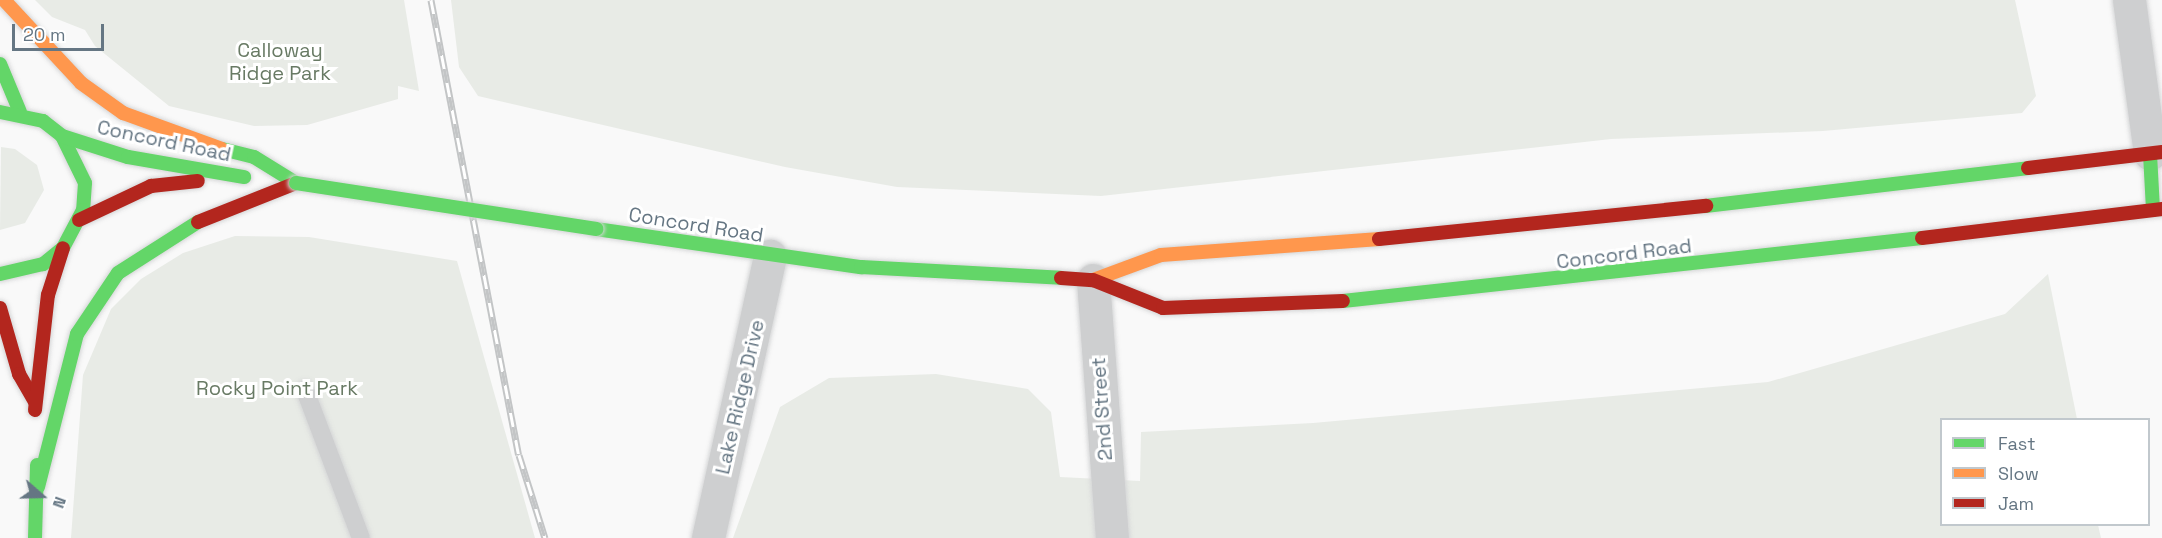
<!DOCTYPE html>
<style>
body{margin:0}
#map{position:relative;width:2162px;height:538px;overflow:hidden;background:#f9f9f9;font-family:"Space Grotesk",sans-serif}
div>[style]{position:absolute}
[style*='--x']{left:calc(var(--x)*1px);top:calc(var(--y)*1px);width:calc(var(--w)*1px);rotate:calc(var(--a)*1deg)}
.green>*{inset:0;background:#e8ebe6}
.roads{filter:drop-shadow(0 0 2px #d5d6d7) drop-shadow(0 0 2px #d5d6d7)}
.lane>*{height:18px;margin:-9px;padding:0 9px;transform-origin:9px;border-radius:9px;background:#cecfd0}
.street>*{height:33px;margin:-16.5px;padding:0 16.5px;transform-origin:16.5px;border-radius:16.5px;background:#cecfd0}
.fast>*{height:14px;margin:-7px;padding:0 7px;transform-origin:7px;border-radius:7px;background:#63d668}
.slow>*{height:14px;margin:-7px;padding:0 7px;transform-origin:7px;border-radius:7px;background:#ff974d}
.jam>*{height:14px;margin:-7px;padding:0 7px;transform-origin:7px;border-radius:7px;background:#b3261e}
.rail>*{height:7px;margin-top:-3.5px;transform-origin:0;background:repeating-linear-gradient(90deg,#fff 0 14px,#c3c5c6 0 28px);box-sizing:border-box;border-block:2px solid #c3c5c6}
.bridges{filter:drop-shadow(0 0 2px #d5d6d7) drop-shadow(0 0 2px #d5d6d7)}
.fast-bridge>*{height:14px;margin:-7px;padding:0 7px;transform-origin:7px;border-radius:7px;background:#63d668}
span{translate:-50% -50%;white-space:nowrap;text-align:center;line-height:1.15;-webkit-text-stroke:6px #fff;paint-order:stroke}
.park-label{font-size:20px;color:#687a64}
.street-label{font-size:20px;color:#657683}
.legend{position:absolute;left:1940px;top:418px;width:210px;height:108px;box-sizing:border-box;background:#fff;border:2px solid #c1c8cd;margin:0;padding:8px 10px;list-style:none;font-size:18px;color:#657683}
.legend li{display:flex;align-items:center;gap:12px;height:30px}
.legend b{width:30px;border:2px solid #c1c8cd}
.north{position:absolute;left:12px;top:466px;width:60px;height:60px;-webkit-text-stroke:4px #fff;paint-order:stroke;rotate:110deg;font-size:16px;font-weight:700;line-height:24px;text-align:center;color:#657683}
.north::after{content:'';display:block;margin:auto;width:21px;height:27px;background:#657683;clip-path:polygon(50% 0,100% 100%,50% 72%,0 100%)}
.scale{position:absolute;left:12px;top:24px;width:92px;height:27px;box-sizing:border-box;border:3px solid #657683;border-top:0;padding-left:8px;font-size:18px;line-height:21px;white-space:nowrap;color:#657683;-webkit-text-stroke:4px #fff;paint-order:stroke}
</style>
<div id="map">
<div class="green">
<i style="clip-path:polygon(35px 0,404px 0,419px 91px,398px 86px,398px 99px,307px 125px,254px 126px,169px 106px,95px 46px,85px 30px,52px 17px)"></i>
<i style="clip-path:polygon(451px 0,2015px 0,2036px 96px,2022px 113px,1823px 131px,1611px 139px,1101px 196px,897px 187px,785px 167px,478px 96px,459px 67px)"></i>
<i style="clip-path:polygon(1px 147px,15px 149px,37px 165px,44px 190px,25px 223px,0 230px)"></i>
<i style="clip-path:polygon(235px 236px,309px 237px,457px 261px,535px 538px,71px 538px,83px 375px,111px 309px,141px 279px,183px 253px)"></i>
<i style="clip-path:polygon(2048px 274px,2077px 419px,1942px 420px,1942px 524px,2098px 525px,2101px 538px,733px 538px,780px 407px,829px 378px,936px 374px,1028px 389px,1051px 412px,1060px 477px,1140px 481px,1141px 432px,1313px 423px,1768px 382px,2005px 314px)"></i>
</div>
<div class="roads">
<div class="lane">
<i style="--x:305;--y:390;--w:158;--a:69.3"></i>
</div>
<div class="street">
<i style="--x:2129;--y:0;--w:155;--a:82.2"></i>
<i style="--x:1093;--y:280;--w:259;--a:85.8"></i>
<i style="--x:708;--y:538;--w:289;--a:-77.6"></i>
</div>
<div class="fast">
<i style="--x:0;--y:64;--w:52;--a:67.4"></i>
<i style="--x:0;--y:112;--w:44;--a:11.8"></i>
<i style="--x:43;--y:121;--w:24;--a:38"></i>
<i style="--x:62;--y:136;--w:52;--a:63.9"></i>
<i style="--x:85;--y:183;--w:27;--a:94"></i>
<i style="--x:83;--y:210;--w:43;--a:117.8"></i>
<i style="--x:63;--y:248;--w:26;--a:141"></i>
<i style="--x:43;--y:264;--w:44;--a:166.9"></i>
<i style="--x:62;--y:136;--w:69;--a:17.7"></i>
<i style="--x:128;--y:157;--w:118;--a:9.8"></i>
<i style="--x:222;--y:149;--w:33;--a:14"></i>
<i style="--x:254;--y:157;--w:49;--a:31.8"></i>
<i style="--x:2150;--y:154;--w:56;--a:86.9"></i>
<i style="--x:1706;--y:206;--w:324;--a:-6.7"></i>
<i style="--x:596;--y:229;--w:268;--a:8.2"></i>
<i style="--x:861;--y:267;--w:200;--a:3.1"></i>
<i style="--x:1343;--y:301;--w:582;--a:-6.21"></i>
<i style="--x:38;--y:487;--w:158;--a:-75.7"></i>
<i style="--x:77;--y:334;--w:73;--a:-56.1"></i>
<i style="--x:118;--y:273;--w:95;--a:-32.5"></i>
<i style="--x:35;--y:538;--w:73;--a:-88.4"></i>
</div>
<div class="slow">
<i style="--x:4;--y:0;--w:113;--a:47.1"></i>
<i style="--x:81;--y:83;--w:52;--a:35.5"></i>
<i style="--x:123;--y:113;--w:105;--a:20"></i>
<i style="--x:1093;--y:280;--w:72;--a:-20.2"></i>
<i style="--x:1161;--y:255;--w:219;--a:-4.2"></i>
</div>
<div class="jam">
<i style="--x:2028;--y:168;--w:135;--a:-6.8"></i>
<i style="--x:79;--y:220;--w:80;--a:-25.3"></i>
<i style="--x:151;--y:186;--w:47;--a:-6.1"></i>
<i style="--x:198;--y:222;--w:105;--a:-21.7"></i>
<i style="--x:1922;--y:238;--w:242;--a:-6.9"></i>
<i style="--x:1379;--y:239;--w:329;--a:-5.8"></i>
<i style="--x:1061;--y:278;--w:32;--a:4"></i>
<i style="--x:1093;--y:280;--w:75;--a:21.8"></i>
<i style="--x:1163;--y:308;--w:180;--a:-2.2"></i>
<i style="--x:0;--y:308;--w:69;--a:73.9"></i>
<i style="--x:19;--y:374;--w:32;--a:60"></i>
<i style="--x:35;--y:410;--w:116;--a:-83.6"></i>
<i style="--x:48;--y:295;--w:49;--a:-72.3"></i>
</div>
</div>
<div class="rail">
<i style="--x:431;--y:0;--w:463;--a:79.1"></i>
<i style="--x:519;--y:455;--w:87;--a:72.6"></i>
</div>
<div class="bridges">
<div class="fast-bridge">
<i style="--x:296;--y:183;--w:304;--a:8.7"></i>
</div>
</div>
<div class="park-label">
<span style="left:280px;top:62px">Calloway<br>Ridge Park</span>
<span style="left:277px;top:388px">Rocky Point Park</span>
</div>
<div class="street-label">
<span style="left:164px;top:141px;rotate:12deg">Concord Road</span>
<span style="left:696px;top:225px;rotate:9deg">Concord Road</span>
<span style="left:1624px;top:254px;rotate:-7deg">Concord Road</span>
<span style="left:740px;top:397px;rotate:-77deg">Lake Ridge Drive</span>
<span style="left:1102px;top:409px;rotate:-94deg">2nd Street</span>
</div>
<ul class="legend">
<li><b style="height:8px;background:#63d668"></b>Fast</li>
<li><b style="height:8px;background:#ff974d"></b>Slow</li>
<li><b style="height:8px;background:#b3261e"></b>Jam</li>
</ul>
<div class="north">N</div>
<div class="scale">20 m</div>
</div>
